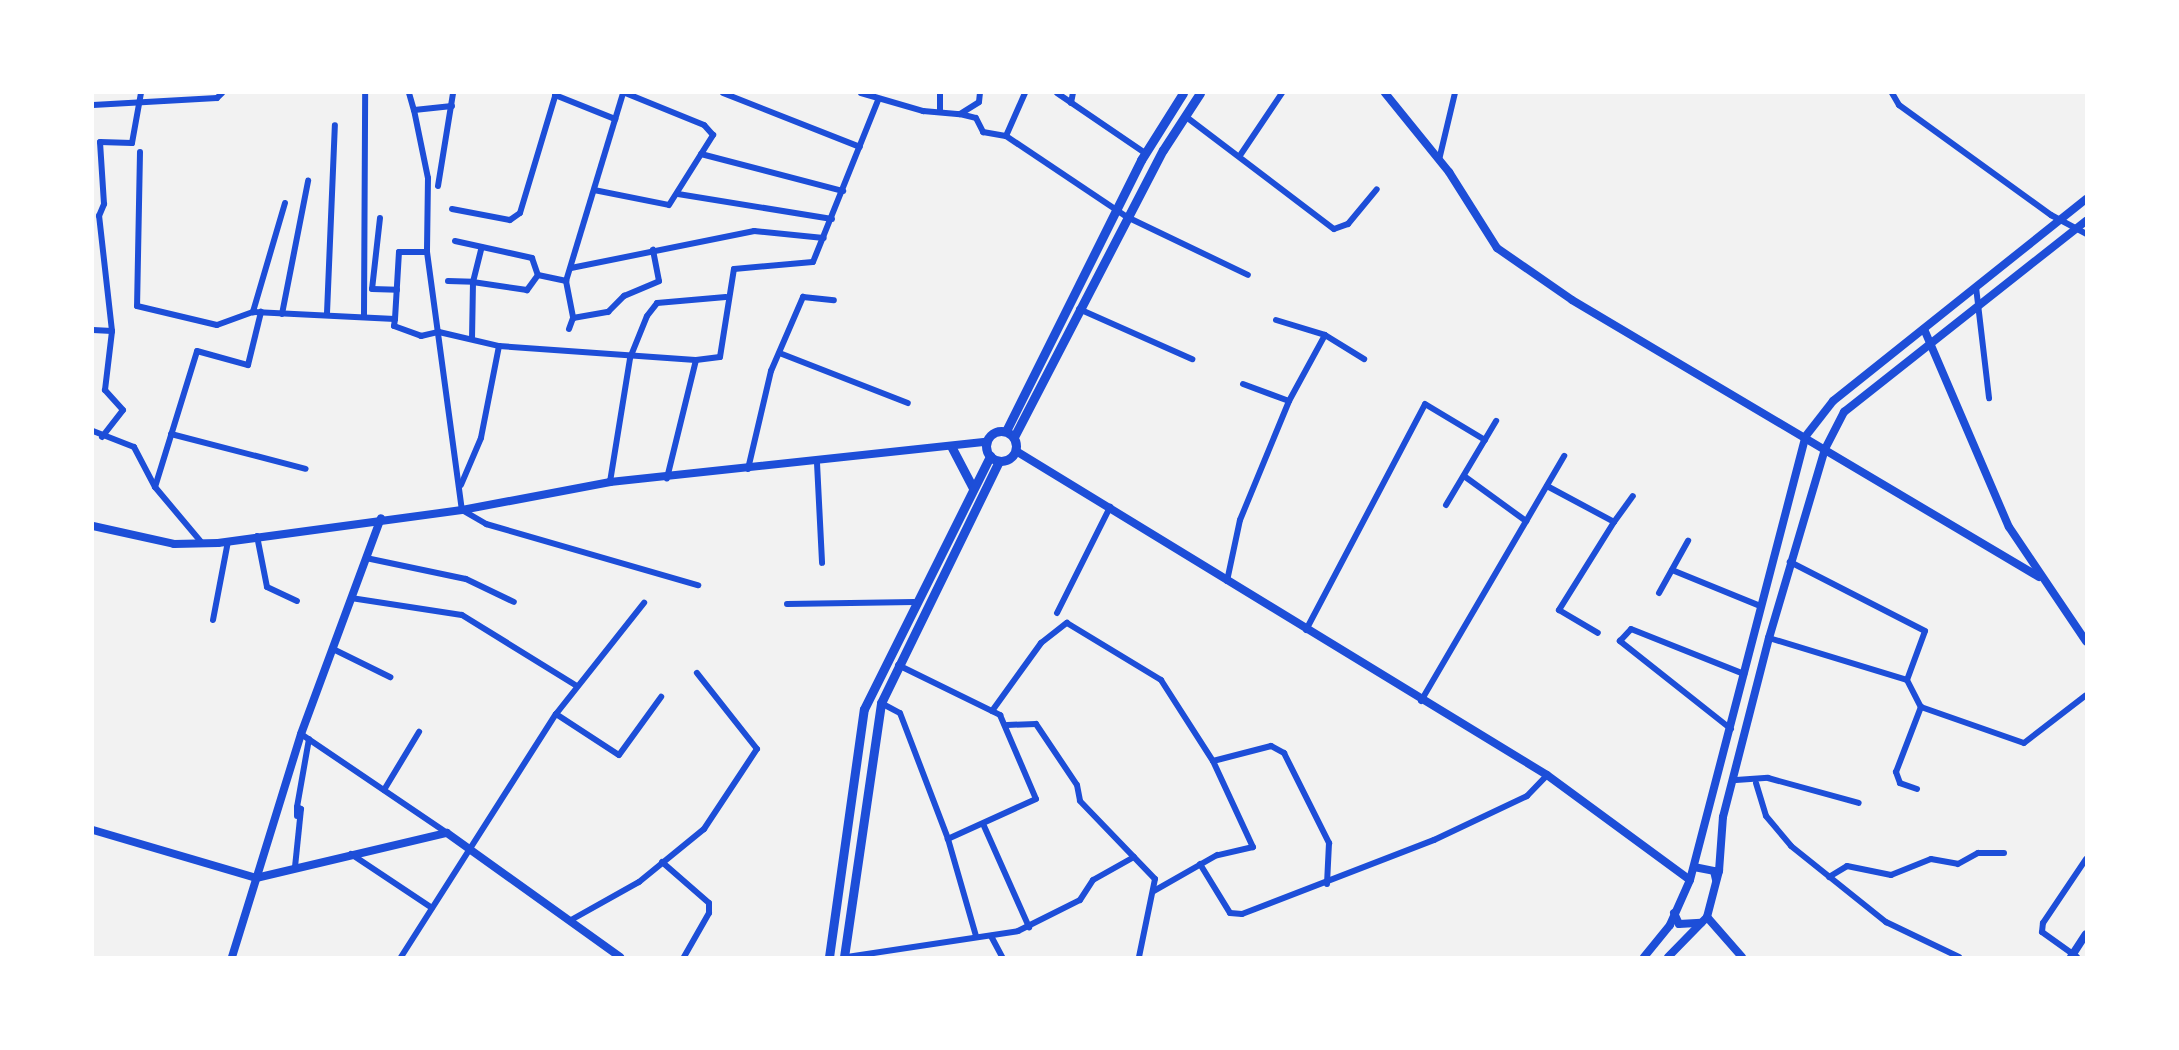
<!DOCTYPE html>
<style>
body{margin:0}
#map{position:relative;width:2179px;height:1050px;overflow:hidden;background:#f2f2f2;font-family:"Source Sans 3",sans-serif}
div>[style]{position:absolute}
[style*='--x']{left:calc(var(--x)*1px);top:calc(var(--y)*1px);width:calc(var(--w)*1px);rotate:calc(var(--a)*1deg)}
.minor>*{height:6px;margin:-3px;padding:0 3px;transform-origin:3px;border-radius:3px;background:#1d4ed8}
.tertiary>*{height:8px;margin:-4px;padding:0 4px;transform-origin:4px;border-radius:4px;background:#1d4ed8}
.secondary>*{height:8px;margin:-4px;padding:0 4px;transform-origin:4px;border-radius:4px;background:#1d4ed8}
.primary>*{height:9px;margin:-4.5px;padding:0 4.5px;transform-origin:4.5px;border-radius:4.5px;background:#1d4ed8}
.primary>.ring{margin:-4.5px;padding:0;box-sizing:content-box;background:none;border:9px solid #1d4ed8;border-radius:50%}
span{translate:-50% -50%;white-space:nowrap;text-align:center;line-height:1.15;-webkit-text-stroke:6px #fff;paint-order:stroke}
.frame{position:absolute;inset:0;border:94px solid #fff;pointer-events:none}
</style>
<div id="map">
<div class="minor">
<i style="--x:409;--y:93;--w:18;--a:74"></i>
<i style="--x:723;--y:93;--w:147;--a:21.5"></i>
<i style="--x:861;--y:93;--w:65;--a:16.2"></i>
<i style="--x:923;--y:111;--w:37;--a:5"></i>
<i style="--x:960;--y:114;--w:22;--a:-32"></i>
<i style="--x:979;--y:102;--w:9;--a:-84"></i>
<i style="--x:940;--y:93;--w:18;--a:90"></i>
<i style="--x:1057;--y:93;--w:107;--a:34.3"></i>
<i style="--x:1892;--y:93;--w:14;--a:60"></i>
<i style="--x:1899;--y:105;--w:188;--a:35.9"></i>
<i style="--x:2051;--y:215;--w:40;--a:28"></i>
<i style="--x:555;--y:95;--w:65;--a:21.8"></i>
<i style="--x:1071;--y:103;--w:10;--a:-79"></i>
<i style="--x:93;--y:105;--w:124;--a:-3.2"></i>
<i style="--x:217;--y:98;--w:7;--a:-45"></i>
<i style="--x:452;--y:106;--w:38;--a:174"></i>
<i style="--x:414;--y:110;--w:69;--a:78.4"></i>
<i style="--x:428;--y:178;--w:74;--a:90.8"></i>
<i style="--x:427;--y:252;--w:260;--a:82.3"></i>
<i style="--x:462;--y:510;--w:28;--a:30"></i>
<i style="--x:486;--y:524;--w:221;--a:16.1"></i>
<i style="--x:960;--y:114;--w:16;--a:14"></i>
<i style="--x:976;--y:118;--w:16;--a:63"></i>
<i style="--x:983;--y:132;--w:23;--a:10"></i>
<i style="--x:1006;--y:136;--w:47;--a:-66.2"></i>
<i style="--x:1185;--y:116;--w:187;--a:37.2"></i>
<i style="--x:1334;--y:229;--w:15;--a:-20"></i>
<i style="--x:1348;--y:224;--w:45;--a:-50.4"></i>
<i style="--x:1006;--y:136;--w:146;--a:33.8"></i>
<i style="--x:1127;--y:217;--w:134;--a:25.6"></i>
<i style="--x:140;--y:152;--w:154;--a:91.1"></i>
<i style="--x:137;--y:306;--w:82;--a:13.4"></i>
<i style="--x:217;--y:325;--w:38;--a:-20"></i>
<i style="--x:701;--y:154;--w:147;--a:14.6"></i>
<i style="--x:1241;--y:154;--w:73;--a:-56.1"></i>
<i style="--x:1439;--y:160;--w:69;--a:-76.6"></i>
<i style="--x:438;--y:186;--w:94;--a:-80.8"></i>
<i style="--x:594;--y:190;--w:76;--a:11.3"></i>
<i style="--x:669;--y:205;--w:83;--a:-57.8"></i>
<i style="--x:713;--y:135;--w:13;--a:-132"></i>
<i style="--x:704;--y:125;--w:85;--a:-157.9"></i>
<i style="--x:678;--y:194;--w:156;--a:9.2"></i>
<i style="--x:285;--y:203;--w:114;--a:106.4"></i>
<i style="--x:253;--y:312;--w:142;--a:2.8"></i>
<i style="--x:395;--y:319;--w:7;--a:98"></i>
<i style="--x:394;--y:326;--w:29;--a:20"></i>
<i style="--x:421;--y:336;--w:18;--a:-13"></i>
<i style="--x:439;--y:332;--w:62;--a:13.1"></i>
<i style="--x:499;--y:346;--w:94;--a:101.1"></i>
<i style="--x:481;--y:438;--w:51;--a:113.1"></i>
<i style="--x:452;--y:209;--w:59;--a:10.7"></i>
<i style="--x:510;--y:220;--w:12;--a:-35"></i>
<i style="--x:520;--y:213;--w:125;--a:-73.3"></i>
<i style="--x:380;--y:218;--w:71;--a:96.4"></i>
<i style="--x:372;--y:289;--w:25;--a:2"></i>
<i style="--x:455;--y:241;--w:79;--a:12.4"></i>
<i style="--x:532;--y:258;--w:18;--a:71"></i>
<i style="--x:538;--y:275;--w:19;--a:126"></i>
<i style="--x:527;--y:290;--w:55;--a:-171.6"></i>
<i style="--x:473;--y:282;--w:55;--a:91"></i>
<i style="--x:571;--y:268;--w:187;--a:-11.4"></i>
<i style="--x:754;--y:231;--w:70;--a:5.7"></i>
<i style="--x:538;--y:275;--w:29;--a:12"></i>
<i style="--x:566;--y:281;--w:196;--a:-73.1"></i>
<i style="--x:448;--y:281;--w:25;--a:2"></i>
<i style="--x:473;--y:282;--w:36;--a:-76"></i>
<i style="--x:566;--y:281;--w:38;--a:79"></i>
<i style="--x:1976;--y:287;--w:112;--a:83.3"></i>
<i style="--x:1079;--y:309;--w:124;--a:23.9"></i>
<i style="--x:327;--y:313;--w:188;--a:-87.6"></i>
<i style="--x:282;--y:314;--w:136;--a:-78.9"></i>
<i style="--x:364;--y:315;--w:222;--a:-89.7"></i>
<i style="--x:395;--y:319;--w:67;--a:-86.6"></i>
<i style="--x:399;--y:252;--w:28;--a:0"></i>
<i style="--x:1276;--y:320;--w:51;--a:17"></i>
<i style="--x:1325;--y:335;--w:46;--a:31.6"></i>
<i style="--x:569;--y:329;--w:12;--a:-70"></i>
<i style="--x:573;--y:318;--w:36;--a:-10"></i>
<i style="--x:608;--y:312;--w:23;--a:-45"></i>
<i style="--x:624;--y:296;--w:38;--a:-23"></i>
<i style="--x:659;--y:281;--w:32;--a:-101"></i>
<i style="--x:93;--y:330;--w:19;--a:3"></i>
<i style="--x:499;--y:346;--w:197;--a:4.1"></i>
<i style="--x:696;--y:360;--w:122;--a:103.8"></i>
<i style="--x:782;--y:354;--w:135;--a:21.3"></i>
<i style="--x:696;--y:360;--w:24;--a:-7"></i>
<i style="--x:720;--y:357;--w:89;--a:-81"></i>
<i style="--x:734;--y:269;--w:79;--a:-5.1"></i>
<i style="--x:813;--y:262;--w:175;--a:-68.1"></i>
<i style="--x:1243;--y:384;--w:49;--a:20.3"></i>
<i style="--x:93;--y:431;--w:44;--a:21.3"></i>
<i style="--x:134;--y:447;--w:45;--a:62.3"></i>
<i style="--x:155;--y:487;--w:73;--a:50"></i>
<i style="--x:171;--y:434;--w:139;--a:14.5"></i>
<i style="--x:102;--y:437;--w:34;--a:-52"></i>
<i style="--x:123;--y:410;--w:27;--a:-132"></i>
<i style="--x:105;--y:390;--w:59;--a:-83.2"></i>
<i style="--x:112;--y:331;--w:116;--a:-96.4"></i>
<i style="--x:99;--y:216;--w:13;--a:-67"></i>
<i style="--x:104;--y:204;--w:62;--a:-93.7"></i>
<i style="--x:100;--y:142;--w:32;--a:2"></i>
<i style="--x:132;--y:143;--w:51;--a:-79.8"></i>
<i style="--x:817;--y:463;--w:100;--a:87.1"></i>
<i style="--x:748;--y:469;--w:101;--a:-76.8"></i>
<i style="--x:771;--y:371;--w:81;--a:-66.6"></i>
<i style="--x:803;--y:297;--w:31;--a:6"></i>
<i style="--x:1464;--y:476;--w:77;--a:36"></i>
<i style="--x:610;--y:482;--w:126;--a:-80.8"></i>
<i style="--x:630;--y:358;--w:45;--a:-68"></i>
<i style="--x:647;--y:316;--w:16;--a:-52"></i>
<i style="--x:657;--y:303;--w:69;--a:-5"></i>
<i style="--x:1547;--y:486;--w:76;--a:28.2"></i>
<i style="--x:1614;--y:522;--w:104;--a:122"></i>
<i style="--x:1559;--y:610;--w:45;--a:30.5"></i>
<i style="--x:155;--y:487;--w:142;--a:-72.8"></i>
<i style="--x:197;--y:351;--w:53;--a:15.4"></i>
<i style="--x:248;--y:365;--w:55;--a:-76.2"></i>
<i style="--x:1446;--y:505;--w:98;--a:-59.2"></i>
<i style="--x:1614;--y:522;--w:32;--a:-54"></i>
<i style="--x:257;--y:536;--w:52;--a:78.9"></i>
<i style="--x:267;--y:587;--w:33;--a:25"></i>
<i style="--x:366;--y:558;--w:102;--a:11.9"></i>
<i style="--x:466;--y:579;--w:53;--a:25.6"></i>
<i style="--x:1672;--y:570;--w:95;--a:22.2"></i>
<i style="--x:1227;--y:581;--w:62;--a:-78"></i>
<i style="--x:1240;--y:520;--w:129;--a:-67.6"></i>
<i style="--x:1289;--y:401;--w:75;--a:-61.4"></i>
<i style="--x:1659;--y:593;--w:60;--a:-60.9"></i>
<i style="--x:351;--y:598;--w:112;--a:8.7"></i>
<i style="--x:462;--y:615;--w:135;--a:31.7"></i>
<i style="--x:787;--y:604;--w:127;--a:-0.9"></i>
<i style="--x:1057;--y:613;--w:119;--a:-63.4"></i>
<i style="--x:213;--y:620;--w:80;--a:-79.2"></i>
<i style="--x:1306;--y:630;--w:255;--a:-62.2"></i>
<i style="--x:1425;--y:404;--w:70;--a:31"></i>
<i style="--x:1769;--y:638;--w:144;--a:16.9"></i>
<i style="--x:1907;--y:680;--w:52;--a:-69.8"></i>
<i style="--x:1925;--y:631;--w:152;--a:-152.9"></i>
<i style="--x:333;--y:649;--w:64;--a:26.2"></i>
<i style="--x:898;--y:665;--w:114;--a:26.1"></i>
<i style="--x:1000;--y:715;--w:91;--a:66.8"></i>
<i style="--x:1036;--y:799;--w:97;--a:155.6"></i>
<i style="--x:1907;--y:680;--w:30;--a:63"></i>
<i style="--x:1921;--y:707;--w:109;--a:19.3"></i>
<i style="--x:2024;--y:743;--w:78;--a:-37.7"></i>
<i style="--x:1421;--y:701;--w:284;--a:-59.7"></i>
<i style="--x:881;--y:703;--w:21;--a:28"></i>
<i style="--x:900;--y:713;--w:135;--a:69.1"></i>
<i style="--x:948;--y:839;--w:101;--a:73.9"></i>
<i style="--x:992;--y:711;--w:84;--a:-54.2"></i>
<i style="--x:1041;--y:643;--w:33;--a:-38"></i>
<i style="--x:1067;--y:623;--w:110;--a:31.2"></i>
<i style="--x:1161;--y:680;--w:96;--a:57.3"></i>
<i style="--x:1213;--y:761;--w:95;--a:65.1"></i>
<i style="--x:1253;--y:847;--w:37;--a:167"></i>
<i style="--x:1217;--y:855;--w:73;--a:150.3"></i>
<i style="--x:556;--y:714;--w:75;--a:33.1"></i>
<i style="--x:619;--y:755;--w:72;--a:-54.1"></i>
<i style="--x:1007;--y:725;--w:29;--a:-2"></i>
<i style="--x:1036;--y:724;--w:73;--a:56.1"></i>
<i style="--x:1077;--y:785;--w:16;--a:79"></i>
<i style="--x:1080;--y:801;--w:108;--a:46.1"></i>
<i style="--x:1155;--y:879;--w:80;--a:101.6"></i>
<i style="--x:1731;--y:729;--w:142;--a:-141.6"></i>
<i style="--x:1620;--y:641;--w:16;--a:-47"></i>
<i style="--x:1631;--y:629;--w:122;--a:21.7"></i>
<i style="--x:301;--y:734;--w:176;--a:34.1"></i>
<i style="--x:1213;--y:761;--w:60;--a:-14.5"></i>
<i style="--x:1271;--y:746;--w:15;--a:28"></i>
<i style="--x:1284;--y:753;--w:101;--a:63.4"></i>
<i style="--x:1329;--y:843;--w:41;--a:92.8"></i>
<i style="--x:1736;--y:780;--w:32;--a:-4"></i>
<i style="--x:1768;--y:778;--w:94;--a:15.4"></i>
<i style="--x:1756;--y:783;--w:34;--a:73"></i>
<i style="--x:1766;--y:816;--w:39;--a:50"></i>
<i style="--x:1791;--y:846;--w:122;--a:38.7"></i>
<i style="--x:1886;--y:922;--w:81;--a:25.6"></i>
<i style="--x:1917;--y:789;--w:18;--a:-161"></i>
<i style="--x:1900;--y:783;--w:12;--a:-110"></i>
<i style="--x:1896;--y:772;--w:70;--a:-69"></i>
<i style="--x:384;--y:790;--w:68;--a:-58.9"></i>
<i style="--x:297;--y:807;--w:69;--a:-80"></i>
<i style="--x:984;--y:826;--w:111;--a:66"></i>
<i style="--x:351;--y:854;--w:97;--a:33.7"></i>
<i style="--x:662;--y:862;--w:62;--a:41.1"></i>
<i style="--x:709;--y:903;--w:10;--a:90"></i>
<i style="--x:709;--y:913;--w:51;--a:119.6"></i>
<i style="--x:1200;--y:864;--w:57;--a:58.5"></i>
<i style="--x:1230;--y:913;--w:12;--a:5"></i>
<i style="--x:1242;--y:914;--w:206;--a:-21.1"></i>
<i style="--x:1434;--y:840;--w:103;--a:-25.3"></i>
<i style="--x:1527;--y:796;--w:29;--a:-46"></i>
<i style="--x:295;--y:867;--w:58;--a:-84.1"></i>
<i style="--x:301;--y:809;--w:4;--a:-153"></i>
<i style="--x:297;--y:807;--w:9;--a:90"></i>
<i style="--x:1829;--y:877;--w:21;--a:-31"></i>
<i style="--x:1847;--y:866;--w:45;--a:11.6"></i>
<i style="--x:1891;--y:875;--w:43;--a:-21.8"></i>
<i style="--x:1931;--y:859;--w:27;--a:10"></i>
<i style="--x:1958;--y:864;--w:23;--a:-29"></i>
<i style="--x:1978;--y:853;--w:26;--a:0"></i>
<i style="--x:571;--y:920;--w:78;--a:-29.2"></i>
<i style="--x:639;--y:882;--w:84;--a:-39.2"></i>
<i style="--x:704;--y:829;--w:96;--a:-56.5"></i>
<i style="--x:757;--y:749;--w:97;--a:-128.3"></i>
<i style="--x:991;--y:936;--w:24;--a:62"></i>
<i style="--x:401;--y:957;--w:288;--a:-57.5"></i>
<i style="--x:556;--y:714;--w:142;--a:-51.6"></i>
<i style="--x:847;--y:957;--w:173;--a:-8.6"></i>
<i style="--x:1018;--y:931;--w:69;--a:-26.6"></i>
<i style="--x:1080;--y:900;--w:24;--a:-57"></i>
<i style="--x:1093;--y:880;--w:47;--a:-29.3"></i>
<i style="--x:2077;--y:957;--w:43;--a:-144.5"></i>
<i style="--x:2042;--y:932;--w:9;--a:-84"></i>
<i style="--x:2043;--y:923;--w:77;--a:-56.1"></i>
</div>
<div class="tertiary">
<i style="--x:1385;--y:93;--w:102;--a:51"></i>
<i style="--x:1449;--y:172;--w:90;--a:57.7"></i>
<i style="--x:1497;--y:248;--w:91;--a:34.7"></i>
<i style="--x:1572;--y:300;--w:543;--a:30.67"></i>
<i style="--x:1924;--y:329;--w:215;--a:66.8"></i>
<i style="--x:2009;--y:527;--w:138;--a:56"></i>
<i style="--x:1016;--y:451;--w:622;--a:31.39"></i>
<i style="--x:1547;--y:775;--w:177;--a:36.3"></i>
<i style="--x:93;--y:830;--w:170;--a:16.4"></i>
<i style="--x:256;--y:878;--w:196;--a:-13.3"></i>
<i style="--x:447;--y:833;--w:213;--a:35.6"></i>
<i style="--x:1707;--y:917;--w:53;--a:48.8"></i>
<i style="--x:232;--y:957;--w:233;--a:-72.8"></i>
<i style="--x:301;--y:734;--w:230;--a:-69.7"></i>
</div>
<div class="secondary">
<i style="--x:93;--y:526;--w:83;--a:12.5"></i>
<i style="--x:174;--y:544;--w:44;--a:-1.3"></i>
<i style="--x:218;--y:543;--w:246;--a:-7.7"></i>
<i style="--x:462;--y:510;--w:151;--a:-10.7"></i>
<i style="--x:610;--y:482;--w:378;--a:-6.1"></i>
<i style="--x:1694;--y:867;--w:20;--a:11"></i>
<i style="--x:1714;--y:871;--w:9;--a:77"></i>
<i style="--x:1674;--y:913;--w:12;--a:66"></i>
<i style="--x:1679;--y:924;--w:22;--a:-3"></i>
<i style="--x:1644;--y:957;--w:41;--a:-50.9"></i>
<i style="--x:1670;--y:925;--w:49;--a:-66"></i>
<i style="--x:1690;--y:880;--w:458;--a:-75.4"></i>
<i style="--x:1805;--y:437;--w:46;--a:-52.1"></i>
<i style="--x:1833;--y:401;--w:324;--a:-38.6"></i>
<i style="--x:1668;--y:957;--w:56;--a:-45.7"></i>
<i style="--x:1707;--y:917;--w:48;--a:-75.4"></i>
<i style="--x:1719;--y:871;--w:54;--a:-85.8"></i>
<i style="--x:1723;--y:817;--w:185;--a:-75.6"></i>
<i style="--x:1769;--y:638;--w:197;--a:-73.5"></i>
<i style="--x:1825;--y:449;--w:42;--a:-62.8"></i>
<i style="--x:1844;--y:412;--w:308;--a:-38.3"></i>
<i style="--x:2071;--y:957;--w:27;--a:-57"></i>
</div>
<div class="primary">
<i class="ring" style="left:986px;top:431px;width:21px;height:21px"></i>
<i style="--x:1006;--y:431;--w:303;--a:-63.5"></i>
<i style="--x:1141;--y:160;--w:79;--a:-57.9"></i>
<i style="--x:1014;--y:437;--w:323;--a:-62.6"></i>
<i style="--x:1163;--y:150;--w:68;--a:-57"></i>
<i style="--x:951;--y:446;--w:47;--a:62.4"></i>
<i style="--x:829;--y:957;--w:250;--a:-82"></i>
<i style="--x:864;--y:709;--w:283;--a:-63.5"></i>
<i style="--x:844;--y:957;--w:257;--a:-81.7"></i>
<i style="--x:881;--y:703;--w:269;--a:-64"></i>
</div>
<div class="frame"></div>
</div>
